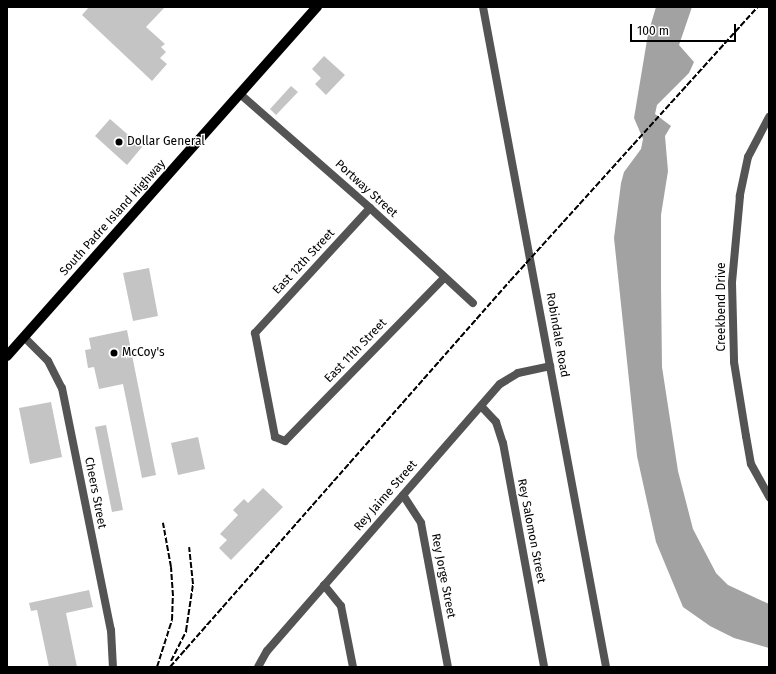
<!DOCTYPE html>
<style>
body{margin:0}
#map{position:relative;width:776px;height:674px;overflow:hidden;background:#fff;font-family:"Fira Sans",sans-serif}
div>[style]{position:absolute}
[style*='--x']{left:calc(var(--x)*1px);top:calc(var(--y)*1px);width:calc(var(--w)*1px);rotate:calc(var(--a)*1deg)}
.water>*{inset:0;background:#a2a2a2}
.building>*{inset:0;background:#c4c4c4}
.minor>*{height:8px;margin:-4px;padding:0 4px;transform-origin:4px;border-radius:4px;background:#545454}
.major>*{height:10px;margin:-5px;padding:0 5px;transform-origin:5px;border-radius:5px;background:#000}
.rail>*{height:2px;margin-top:-1px;transform-origin:0;background:repeating-linear-gradient(90deg,#000 0 6px,transparent 0 8px)}
.dots>*{width:11px;height:11px;translate:-50% -50%;box-sizing:border-box;border:2px solid #fff;border-radius:50%}
span{translate:-50% -50%;white-space:nowrap;text-align:center;line-height:1.15;-webkit-text-stroke:3px #fff;paint-order:stroke}
.poi-label{font-size:12px;color:#000}
.left{translate:0 -50%;text-align:left}
.street-label{font-size:12px;color:#000}
.frame{position:absolute;inset:0;border:8px solid #000;pointer-events:none}
.scale{position:absolute;left:630px;top:24px;width:106px;height:18px;box-sizing:border-box;border:2px solid #000;border-top:0;padding-left:5px;font-size:12px;line-height:14px;white-space:nowrap;color:#000;-webkit-text-stroke:3px #fff;paint-order:stroke}
</style>
<div id="map">
<div class="water">
<i style="clip-path:polygon(656px 7px,692px 7px,679px 45px,694px 62px,689px 73px,657px 105px,655px 114px,671px 126px,665px 136px,668px 171px,661px 215px,661px 285px,662px 367px,678px 471px,693px 529px,716px 573px,728px 585px,769px 604px,769px 648px,734px 638px,710px 626px,683px 607px,656px 542px,637px 456px,614px 238px,621px 183px,624px 172px,641px 149px,643px 139px,634px 118px,648px 34px)"></i>
</div>
<div class="building">
<i style="clip-path:polygon(89px 7px,165px 7px,146px 27px,165px 44px,161px 47px,166px 52px,160px 58px,167px 64px,152px 81px,82px 15px)"></i>
<i style="clip-path:polygon(324px 56px,345px 75px,326px 95px,315px 84px,321px 78px,312px 69px)"></i>
<i style="clip-path:polygon(291px 86px,298px 92px,276px 115px,270px 109px)"></i>
<i style="clip-path:polygon(110px 119px,142px 147px,127px 165px,95px 136px)"></i>
<i style="clip-path:polygon(149px 268px,158px 316px,133px 321px,123px 273px)"></i>
<i style="clip-path:polygon(127px 330px,156px 475px,142px 478px,123px 384px,99px 389px,94px 367px,88px 368px,85px 350px,91px 349px,89px 338px)"></i>
<i style="clip-path:polygon(51px 402px,62px 457px,30px 464px,19px 408px)"></i>
<i style="clip-path:polygon(106px 425px,123px 510px,112px 512px,95px 427px)"></i>
<i style="clip-path:polygon(198px 437px,205px 469px,178px 475px,171px 443px)"></i>
<i style="clip-path:polygon(263px 488px,283px 507px,231px 560px,219px 548px,227px 540px,220px 534px,238px 515px,233px 510px,244px 499px,248px 503px)"></i>
<i style="clip-path:polygon(89px 590px,93px 607px,66px 613px,77px 667px,49px 667px,37px 610px,31px 611px,29px 603px)"></i>
</div>
<div class="minor">
<i style="--x:483;--y:7;--w:671;--a:79.44"></i>
<i style="--x:240;--y:94;--w:173;--a:41.2"></i>
<i style="--x:370;--y:208;--w:140;--a:42.7"></i>
<i style="--x:769;--y:117;--w:45;--a:117.7"></i>
<i style="--x:748;--y:157;--w:40;--a:102"></i>
<i style="--x:740;--y:196;--w:87;--a:95.3"></i>
<i style="--x:732;--y:283;--w:79;--a:88.5"></i>
<i style="--x:734;--y:362;--w:75;--a:80.8"></i>
<i style="--x:746;--y:436;--w:28;--a:80"></i>
<i style="--x:751;--y:464;--w:38;--a:61"></i>
<i style="--x:370;--y:208;--w:170;--a:132.6"></i>
<i style="--x:255;--y:333;--w:106;--a:79.1"></i>
<i style="--x:275;--y:437;--w:11;--a:22"></i>
<i style="--x:285;--y:441;--w:228;--a:-45.7"></i>
<i style="--x:24;--y:337;--w:34;--a:45"></i>
<i style="--x:48;--y:361;--w:30;--a:63"></i>
<i style="--x:62;--y:388;--w:247;--a:78.6"></i>
<i style="--x:111;--y:630;--w:37;--a:87"></i>
<i style="--x:481;--y:406;--w:22;--a:47"></i>
<i style="--x:496;--y:422;--w:22;--a:72"></i>
<i style="--x:503;--y:443;--w:228;--a:79.6"></i>
<i style="--x:403;--y:495;--w:33;--a:57"></i>
<i style="--x:421;--y:523;--w:147;--a:79.4"></i>
<i style="--x:324;--y:585;--w:27;--a:51"></i>
<i style="--x:341;--y:606;--w:62;--a:78.9"></i>
<i style="--x:258;--y:667;--w:18;--a:-61"></i>
<i style="--x:267;--y:651;--w:354;--a:-48.9"></i>
<i style="--x:500;--y:384;--w:21;--a:-31"></i>
<i style="--x:518;--y:373;--w:33;--a:-12"></i>
</div>
<div class="major">
<i style="--x:7;--y:356;--w:467;--a:-48.4"></i>
</div>
<div class="rail">
<i style="--x:171;--y:661;--w:34;--a:-63"></i>
<i style="--x:186;--y:631;--w:48;--a:-81.5"></i>
<i style="--x:193;--y:584;--w:37;--a:-96"></i>
<i style="--x:157;--y:667;--w:49;--a:-72.3"></i>
<i style="--x:172;--y:620;--w:24;--a:-88"></i>
<i style="--x:173;--y:596;--w:29;--a:-94"></i>
<i style="--x:171;--y:567;--w:45;--a:-100.3"></i>
<i style="--x:170;--y:667;--w:514;--a:-48.63"></i>
<i style="--x:510;--y:281;--w:370;--a:-47.9"></i>
</div>
<div class="dots">
<i style="left:119px;top:142px;background:#000"></i>
<i style="left:114px;top:353px;background:#000"></i>
</div>
<div class="poi-label">
<span class="left" style="left:127px;top:142px">Dollar General</span>
<span class="left" style="left:122px;top:353px">McCoy's</span>
</div>
<div class="street-label">
<span style="left:366px;top:189px;rotate:42deg">Portway Street</span>
<span style="left:113px;top:218px;rotate:-48deg">South Padre Island Highway</span>
<span style="left:304px;top:262px;rotate:-47deg">East 12th Street</span>
<span style="left:722px;top:307px;rotate:-90deg">Creekbend Drive</span>
<span style="left:557px;top:335px;rotate:80deg">Robindale Road</span>
<span style="left:356px;top:351px;rotate:-46deg">East 11th Street</span>
<span style="left:95px;top:493px;rotate:79deg">Cheers Street</span>
<span style="left:386px;top:496px;rotate:-49deg">Rey Jaime Street</span>
<span style="left:531px;top:531px;rotate:79deg">Rey Salomon Street</span>
<span style="left:443px;top:576px;rotate:79deg">Rey Jorge Street</span>
</div>
<div class="frame"></div>
<div class="scale">100 m</div>
</div>
